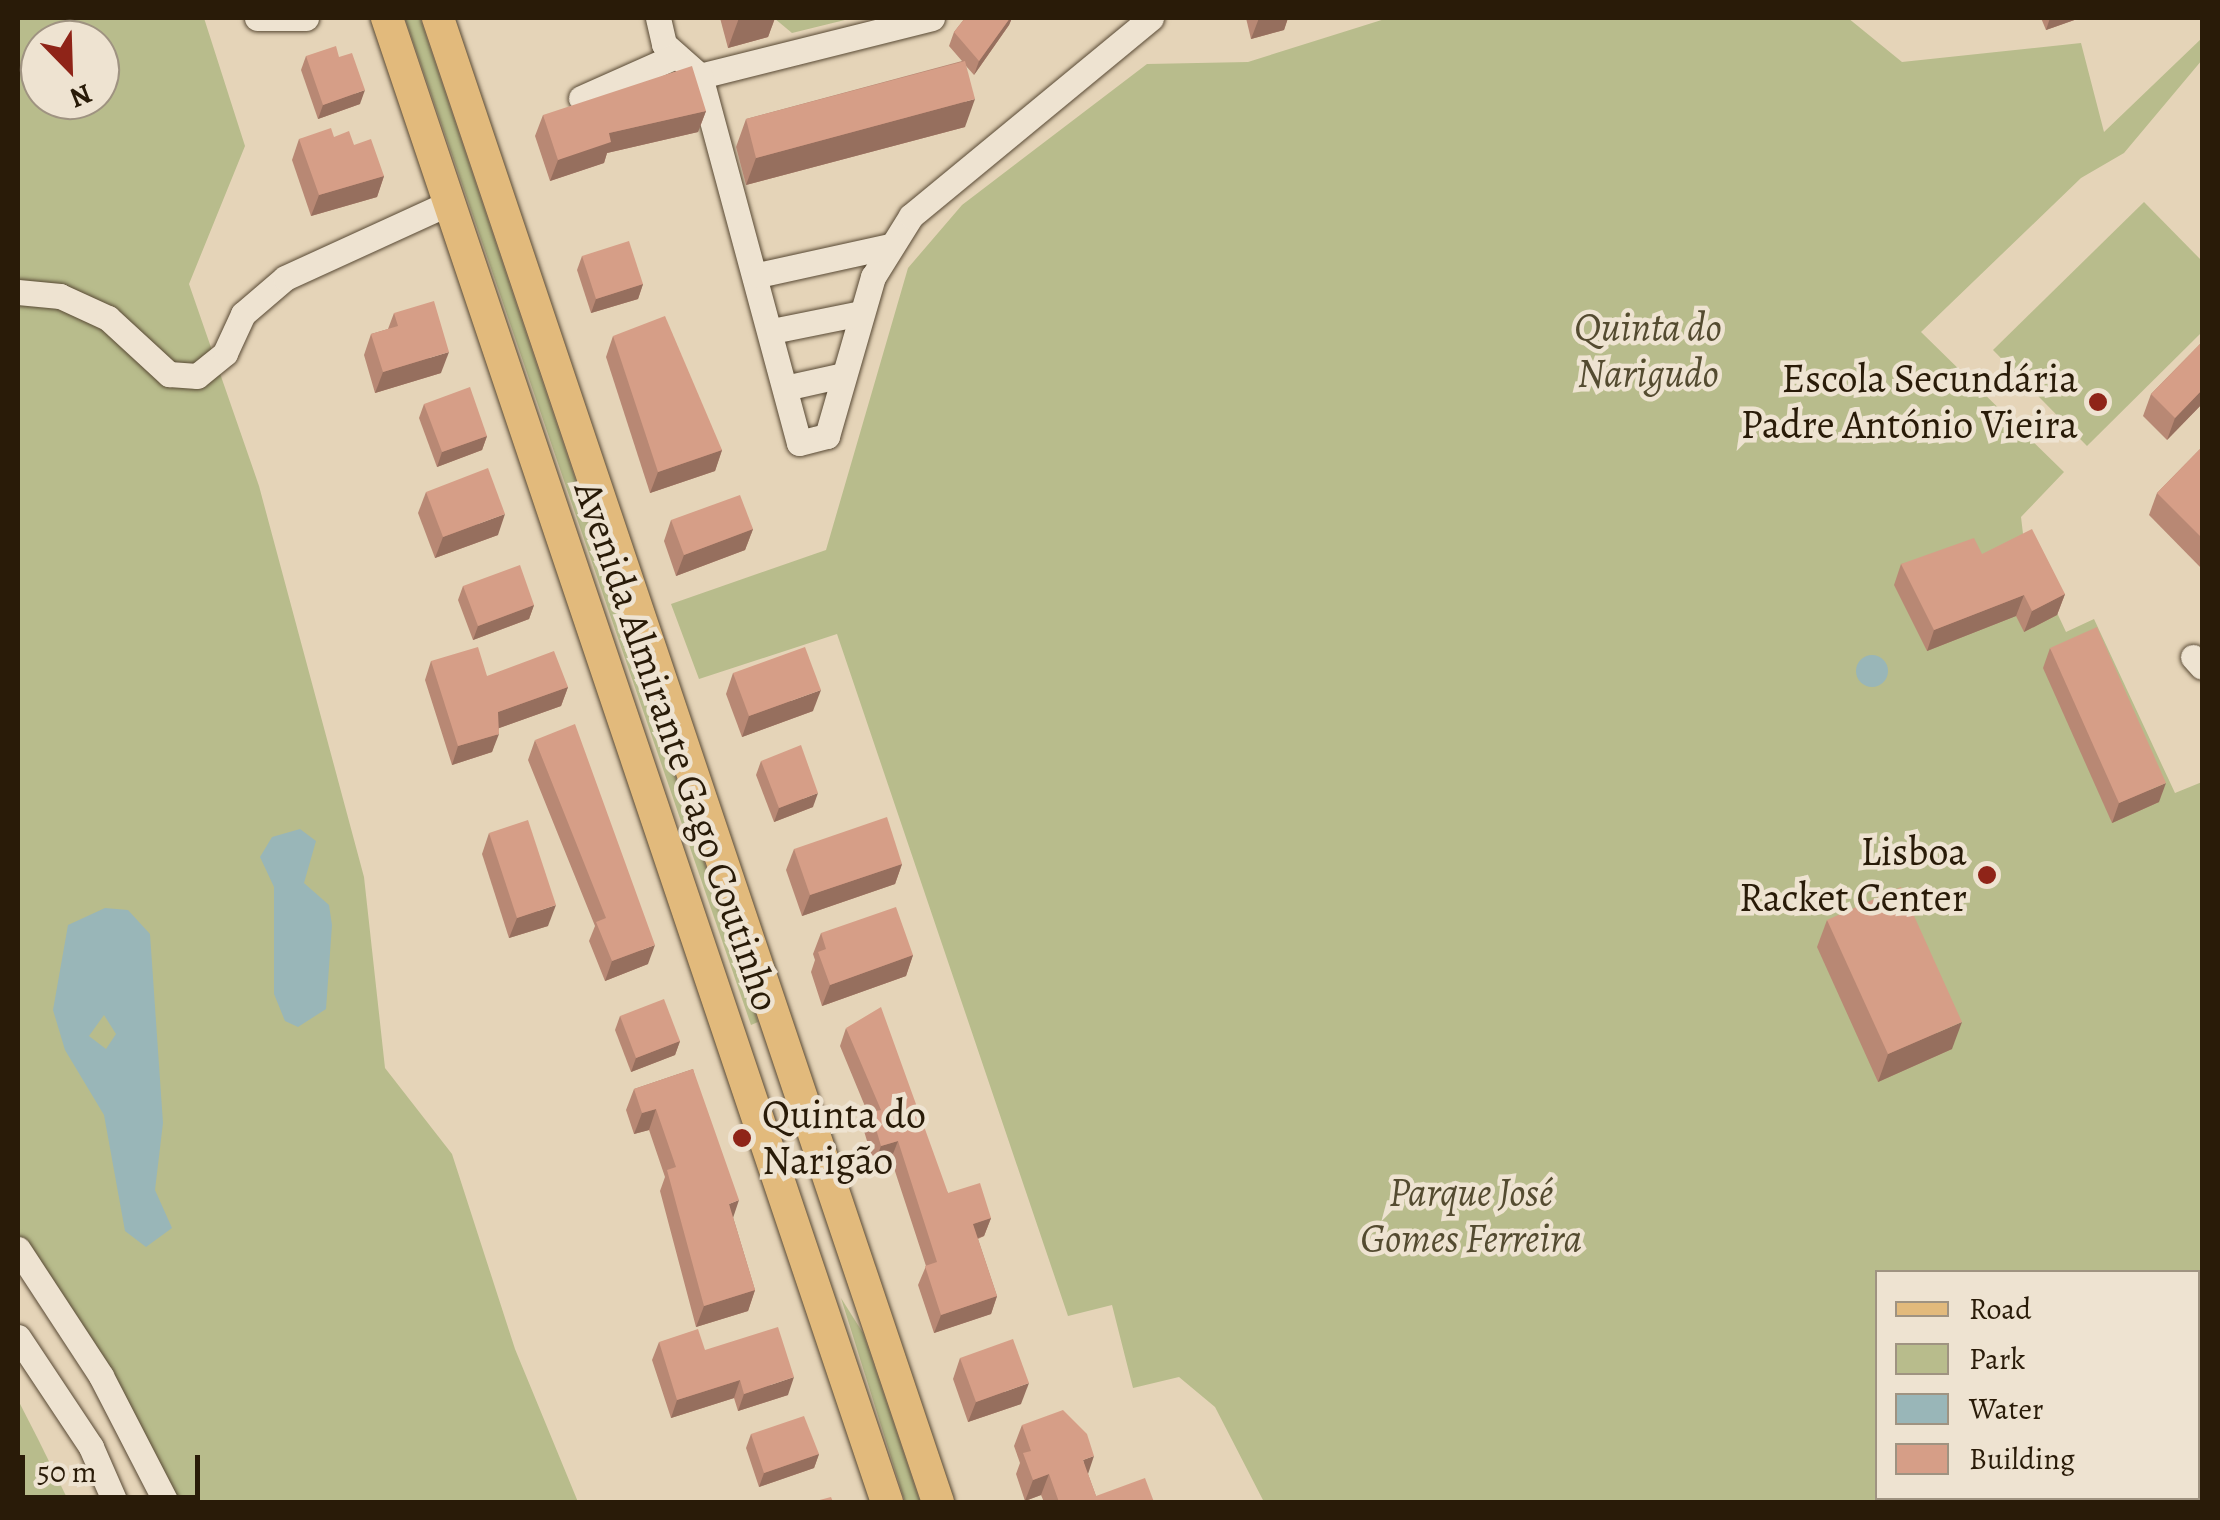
<!DOCTYPE html>
<meta charset="utf-8">
<style>
body{margin:0}
#map{position:relative;width:2220px;height:1520px;overflow:hidden;background:#e5d4b8;font-family:Alegreya,serif}
div>[style]{position:absolute}
[style*='--x']{left:calc(var(--x)*1px);top:calc(var(--y)*1px);width:calc(var(--w)*1px);rotate:calc(var(--a)*1deg)}
.green>*{inset:0;background:#b8bc8c}
.water>*{inset:0;background:#99b6b8}
.round{border-radius:50%}
.roads{filter:drop-shadow(0 0 2px #584934) drop-shadow(0 0 2px #584934)}
.minor>*{height:25px;margin:-12.5px;padding:0 12.5px;transform-origin:12.5px;border-radius:12.5px;background:#eee3d1}
.major>*{height:32px;margin:-16px;padding:0 16px;transform-origin:16px;border-radius:16px;background:#e2ba7c}
.wall>*{inset:0;background:#b88874}
.shaded-wall>*{inset:0;background:#966f5e}
.building>*{inset:0;background:#d69e87}
.dots>*{width:28px;height:28px;translate:-50% -50%;box-sizing:border-box;border:5px solid #eee3d1;border-radius:50%}
span{translate:-50% -50%;white-space:nowrap;text-align:center;line-height:1.15;-webkit-text-stroke:9px #eee3d1;paint-order:stroke}
.park-label{font-size:40px;color:#544b30;font-style:italic}
.poi-label{font-size:40px;color:#291b08}
.right{translate:-100% -50%;text-align:right}
.left{translate:0 -50%;text-align:left}
.street-label{font-size:40px;color:#291b08}
.frame{position:absolute;inset:0;border:20px solid #291b08;pointer-events:none}
.legend{position:absolute;left:1875px;top:1270px;width:325px;height:230px;box-sizing:border-box;background:#eee3d1;border:2px solid #9f9381;margin:0;padding:12px 18px;list-style:none;font-size:30px;color:#291b08}
.legend li{display:flex;align-items:center;gap:20px;height:50px}
.legend b{width:50px;border:2px solid #9f9381}
.north{position:absolute;left:20px;top:20px;width:100px;height:100px;box-sizing:border-box;background:#eee3d1;border:2px solid #9f9381;border-radius:50%;rotate:157deg;font-size:28px;font-weight:700;line-height:40px;text-align:center;color:#291b08}
.north::after{content:'';display:block;margin:auto;width:35px;height:45px;background:#8f2418;clip-path:polygon(50% 0,100% 100%,50% 72%,0 100%)}
.scale{position:absolute;left:20px;top:1455px;width:180px;height:45px;box-sizing:border-box;border:5px solid #291b08;border-top:0;padding-left:12px;font-size:30px;line-height:35px;white-space:nowrap;color:#291b08;-webkit-text-stroke:8px #eee3d1;paint-order:stroke}
</style>
<div id="map">
<div class="green">
<i style="clip-path:polygon(evenodd,18px 18px,204px 18px,245px 146px,189px 284px,259px 486px,364px 877px,385px 1068px,452px 1154px,515px 1349px,578px 1502px,172px 1502px,18px 1249px,18px 18px,40px 40px,100px 40px,100px 100px,40px 100px,40px 40px)"></i>
<i style="clip-path:polygon(405px 18px,420px 18px,758px 1022px,751px 1025px)"></i>
<i style="clip-path:polygon(774px 18px,853px 18px,792px 33px)"></i>
<i style="clip-path:polygon(evenodd,1388px 18px,1848px 18px,1902px 62px,2081px 43px,2104px 132px,2202px 38px,2202px 60px,2124px 153px,2081px 178px,1921px 332px,2064px 472px,2021px 517px,2024px 542px,2066px 632px,2094px 619px,2175px 793px,2202px 782px,2202px 1502px,1264px 1502px,1215px 1407px,1179px 1377px,1133px 1388px,1112px 1305px,1068px 1316px,837px 634px,699px 679px,671px 604px,826px 550px,908px 268px,962px 205px,1147px 64px,1248px 62px,1388px 18px,1878px 1272px,2198px 1272px,2198px 1498px,1878px 1498px,1878px 1272px)"></i>
<i style="clip-path:polygon(2144px 202px,2202px 261px,2202px 332px,2087px 446px,1993px 350px)"></i>
<i style="clip-path:polygon(841px 1298px,863px 1333px,920px 1502px,905px 1502px)"></i>
<i style="clip-path:polygon(18px 1400px,38px 1439px,69px 1502px,18px 1502px)"></i>
</div>
<div class="water">
<i class="round" style="left:1856px;top:655px;width:32px;height:32px"></i>
<i style="clip-path:polygon(300px 829px,316px 841px,304px 883px,329px 905px,332px 925px,326px 1009px,298px 1027px,285px 1021px,274px 994px,274px 887px,260px 857px,272px 837px)"></i>
<i style="clip-path:polygon(evenodd,105px 908px,128px 910px,150px 934px,163px 1123px,155px 1190px,172px 1228px,146px 1247px,125px 1231px,104px 1115px,65px 1050px,53px 1010px,68px 925px,105px 908px,104px 1015px,116px 1034px,106px 1049px,89px 1036px,104px 1015px)"></i>
</div>
<div class="roads">
<div class="minor">
<i style="--x:257;--y:18;--w:49;--a:0"></i>
<i style="--x:658;--y:18;--w:27;--a:77"></i>
<i style="--x:664;--y:44;--w:48;--a:41.6"></i>
<i style="--x:700;--y:76;--w:239;--a:-14"></i>
<i style="--x:700;--y:76;--w:380;--a:74.9"></i>
<i style="--x:799;--y:443;--w:29;--a:-14"></i>
<i style="--x:827;--y:436;--w:166;--a:-73.9"></i>
<i style="--x:873;--y:277;--w:72;--a:-58.1"></i>
<i style="--x:911;--y:216;--w:311;--a:-39.5"></i>
<i style="--x:581;--y:98;--w:104;--a:-23.9"></i>
<i style="--x:758;--y:275;--w:135;--a:-12.4"></i>
<i style="--x:18;--y:292;--w:42;--a:5.4"></i>
<i style="--x:60;--y:296;--w:53;--a:24.6"></i>
<i style="--x:108;--y:318;--w:83;--a:42.6"></i>
<i style="--x:169;--y:374;--w:28;--a:4"></i>
<i style="--x:197;--y:376;--w:36;--a:-39"></i>
<i style="--x:225;--y:353;--w:43;--a:-65.2"></i>
<i style="--x:243;--y:314;--w:55;--a:-40.6"></i>
<i style="--x:285;--y:278;--w:180;--a:-24.6"></i>
<i style="--x:772;--y:331;--w:91;--a:-11.4"></i>
<i style="--x:785;--y:388;--w:59;--a:-12.6"></i>
<i style="--x:2193;--y:657;--w:13;--a:48"></i>
<i style="--x:18;--y:1249;--w:152;--a:56.8"></i>
<i style="--x:101;--y:1376;--w:142;--a:62.7"></i>
<i style="--x:18;--y:1337;--w:132;--a:56.4"></i>
<i style="--x:91;--y:1447;--w:60;--a:66.4"></i>
</div>
<div class="major">
<i style="--x:387;--y:18;--w:1566;--a:71.38"></i>
<i style="--x:438;--y:18;--w:1566;--a:71.38"></i>
</div>
</div>
<div class="wall">
<i style="clip-path:polygon(720px 18px,775px 18px,768px 37px,728px 48px)"></i>
<i style="clip-path:polygon(965px 18px,1012px 18px,1009px 25px,974px 75px,966px 66px,965px 127px,746px 185px,736px 147px,746px 119px,962px 61px,949px 46px,954px 32px)"></i>
<i style="clip-path:polygon(1246px 18px,1288px 18px,1284px 30px,1251px 39px)"></i>
<i style="clip-path:polygon(2041px 18px,2080px 18px,2046px 30px)"></i>
<i style="clip-path:polygon(306px 56px,339px 57px,360px 104px,318px 119px,301px 70px)"></i>
<i style="clip-path:polygon(706px 111px,698px 132px,607px 153px,604px 163px,550px 181px,535px 136px,543px 115px)"></i>
<i style="clip-path:polygon(334px 137px,354px 145px,384px 176px,377px 197px,311px 216px,292px 160px,299px 139px)"></i>
<i style="clip-path:polygon(582px 256px,643px 284px,638px 299px,591px 313px,577px 270px)"></i>
<i style="clip-path:polygon(394px 313px,441px 373px,375px 393px,364px 355px,371px 334px,388px 329px)"></i>
<i style="clip-path:polygon(613px 336px,722px 450px,715px 471px,650px 493px,606px 357px)"></i>
<i style="clip-path:polygon(2202px 342px,2202px 404px,2167px 440px,2143px 416px,2151px 394px)"></i>
<i style="clip-path:polygon(424px 404px,487px 436px,482px 450px,437px 467px,419px 418px)"></i>
<i style="clip-path:polygon(2202px 447px,2202px 569px,2149px 515px,2157px 493px)"></i>
<i style="clip-path:polygon(426px 492px,498px 535px,435px 558px,418px 513px)"></i>
<i style="clip-path:polygon(671px 520px,753px 529px,745px 550px,676px 576px,664px 541px)"></i>
<i style="clip-path:polygon(1982px 554px,2065px 594px,2057px 615px,2024px 632px,2016px 616px,1927px 651px,1894px 585px,1901px 564px)"></i>
<i style="clip-path:polygon(463px 586px,534px 605px,529px 619px,473px 640px,458px 600px)"></i>
<i style="clip-path:polygon(2050px 648px,2159px 802px,2112px 823px,2043px 668px)"></i>
<i style="clip-path:polygon(431px 661px,487px 676px,568px 687px,561px 706px,499px 728px,492px 752px,452px 765px,425px 680px)"></i>
<i style="clip-path:polygon(733px 673px,813px 711px,742px 737px,726px 694px)"></i>
<i style="clip-path:polygon(535px 740px,648px 964px,605px 981px,589px 941px,595px 926px,528px 760px)"></i>
<i style="clip-path:polygon(761px 761px,813px 807px,774px 822px,756px 775px)"></i>
<i style="clip-path:polygon(489px 833px,548px 926px,509px 938px,482px 854px)"></i>
<i style="clip-path:polygon(794px 849px,902px 864px,895px 884px,802px 916px,786px 870px)"></i>
<i style="clip-path:polygon(1827px 920px,1952px 1049px,1878px 1082px,1817px 947px)"></i>
<i style="clip-path:polygon(821px 933px,913px 955px,906px 976px,822px 1006px,811px 972px,815px 960px,813px 954px)"></i>
<i style="clip-path:polygon(620px 1016px,680px 1041px,675px 1055px,631px 1072px,615px 1030px)"></i>
<i style="clip-path:polygon(846px 1028px,948px 1193px,991px 1218px,984px 1236px,978px 1239px,997px 1296px,991px 1314px,934px 1333px,918px 1285px,926px 1266px,891px 1159px,874px 1164px,864px 1131px,869px 1116px,840px 1046px)"></i>
<i style="clip-path:polygon(693px 1069px,733px 1217px,755px 1290px,748px 1311px,696px 1327px,660px 1191px,665px 1177px,649px 1130px,634px 1134px,626px 1110px,634px 1089px)"></i>
<i style="clip-path:polygon(659px 1342px,705px 1350px,788px 1395px,738px 1411px,734px 1398px,671px 1418px,652px 1360px)"></i>
<i style="clip-path:polygon(960px 1358px,1021px 1404px,968px 1422px,953px 1379px)"></i>
<i style="clip-path:polygon(1022px 1425px,1088px 1474px,1096px 1496px,1154px 1502px,1044px 1502px,1041px 1495px,1025px 1501px,1016px 1474px,1020px 1463px,1014px 1446px)"></i>
<i style="clip-path:polygon(751px 1434px,819px 1454px,814px 1468px,759px 1487px,746px 1448px)"></i>
</div>
<div class="shaded-wall">
<i style="clip-path:polygon(739px 18px,775px 18px,768px 37px,728px 48px)"></i>
<i style="clip-path:polygon(1010px 18px,1012px 18px,1009px 25px,974px 75px,979px 61px)"></i>
<i style="clip-path:polygon(1259px 18px,1288px 18px,1284px 30px,1251px 39px)"></i>
<i style="clip-path:polygon(2050px 18px,2080px 18px,2046px 30px)"></i>
<i style="clip-path:polygon(365px 90px,360px 104px,318px 119px,323px 105px)"></i>
<i style="clip-path:polygon(975px 99px,965px 127px,746px 185px,756px 158px)"></i>
<i style="clip-path:polygon(706px 111px,698px 132px,607px 153px,604px 163px,550px 181px,558px 160px,609px 133px)"></i>
<i style="clip-path:polygon(384px 176px,377px 197px,311px 216px,319px 195px)"></i>
<i style="clip-path:polygon(643px 284px,638px 299px,591px 313px,596px 299px)"></i>
<i style="clip-path:polygon(449px 352px,441px 373px,375px 393px,383px 372px)"></i>
<i style="clip-path:polygon(2202px 390px,2202px 404px,2167px 440px,2175px 418px)"></i>
<i style="clip-path:polygon(487px 436px,482px 450px,437px 467px,442px 452px)"></i>
<i style="clip-path:polygon(722px 450px,715px 471px,650px 493px,658px 472px)"></i>
<i style="clip-path:polygon(505px 514px,498px 535px,435px 558px,443px 537px)"></i>
<i style="clip-path:polygon(753px 529px,745px 550px,676px 576px,684px 555px)"></i>
<i style="clip-path:polygon(2065px 594px,2057px 615px,2024px 632px,2032px 611px)"></i>
<i style="clip-path:polygon(2024px 595px,2016px 616px,1927px 651px,1934px 630px)"></i>
<i style="clip-path:polygon(534px 605px,529px 619px,473px 640px,478px 626px)"></i>
<i style="clip-path:polygon(568px 687px,561px 706px,491px 731px,498px 712px)"></i>
<i style="clip-path:polygon(821px 690px,813px 711px,742px 737px,749px 716px)"></i>
<i style="clip-path:polygon(499px 734px,492px 752px,452px 765px,458px 746px)"></i>
<i style="clip-path:polygon(2166px 783px,2159px 802px,2112px 823px,2119px 803px)"></i>
<i style="clip-path:polygon(818px 793px,813px 807px,774px 822px,779px 808px)"></i>
<i style="clip-path:polygon(902px 864px,895px 884px,802px 916px,810px 895px)"></i>
<i style="clip-path:polygon(556px 905px,548px 926px,509px 938px,517px 918px)"></i>
<i style="clip-path:polygon(655px 945px,648px 964px,605px 981px,612px 961px)"></i>
<i style="clip-path:polygon(913px 955px,906px 976px,822px 1006px,830px 985px)"></i>
<i style="clip-path:polygon(1962px 1022px,1952px 1049px,1878px 1082px,1888px 1054px)"></i>
<i style="clip-path:polygon(680px 1041px,675px 1055px,631px 1072px,636px 1058px)"></i>
<i style="clip-path:polygon(656px 1109px,649px 1130px,634px 1134px,642px 1113px)"></i>
<i style="clip-path:polygon(898px 1141px,891px 1159px,874px 1164px,881px 1146px)"></i>
<i style="clip-path:polygon(739px 1200px,732px 1221px,729px 1204px)"></i>
<i style="clip-path:polygon(991px 1218px,984px 1236px,966px 1242px,973px 1224px)"></i>
<i style="clip-path:polygon(755px 1290px,748px 1311px,696px 1327px,704px 1306px)"></i>
<i style="clip-path:polygon(997px 1296px,991px 1314px,934px 1333px,941px 1315px)"></i>
<i style="clip-path:polygon(794px 1377px,788px 1395px,738px 1411px,744px 1394px)"></i>
<i style="clip-path:polygon(740px 1380px,734px 1398px,671px 1418px,677px 1400px)"></i>
<i style="clip-path:polygon(1029px 1383px,1021px 1404px,968px 1422px,976px 1402px)"></i>
<i style="clip-path:polygon(819px 1454px,814px 1468px,759px 1487px,764px 1473px)"></i>
<i style="clip-path:polygon(1094px 1456px,1087px 1477px,1083px 1460px)"></i>
<i style="clip-path:polygon(1049px 1474px,1041px 1495px,1025px 1501px,1033px 1480px)"></i>
</div>
<div class="building">
<i style="clip-path:polygon(965px 18px,1010px 18px,979px 61px,954px 32px)"></i>
<i style="clip-path:polygon(336px 46px,339px 57px,352px 53px,365px 90px,323px 105px,306px 56px)"></i>
<i style="clip-path:polygon(965px 61px,975px 99px,756px 158px,746px 119px)"></i>
<i style="clip-path:polygon(692px 66px,706px 111px,609px 133px,611px 142px,558px 160px,543px 115px)"></i>
<i style="clip-path:polygon(331px 128px,334px 137px,349px 131px,354px 145px,371px 139px,384px 176px,319px 195px,299px 139px)"></i>
<i style="clip-path:polygon(629px 241px,643px 284px,596px 299px,582px 256px)"></i>
<i style="clip-path:polygon(434px 301px,449px 352px,383px 372px,371px 334px,398px 326px,394px 313px)"></i>
<i style="clip-path:polygon(665px 316px,722px 450px,658px 472px,613px 336px)"></i>
<i style="clip-path:polygon(2202px 342px,2202px 390px,2175px 418px,2151px 394px)"></i>
<i style="clip-path:polygon(470px 387px,487px 436px,442px 452px,424px 404px)"></i>
<i style="clip-path:polygon(2202px 447px,2202px 538px,2157px 493px)"></i>
<i style="clip-path:polygon(488px 468px,505px 514px,443px 537px,426px 492px)"></i>
<i style="clip-path:polygon(740px 495px,753px 529px,684px 555px,671px 520px)"></i>
<i style="clip-path:polygon(2032px 529px,2065px 594px,2032px 611px,2024px 595px,1934px 630px,1901px 564px,1974px 538px,1982px 554px)"></i>
<i style="clip-path:polygon(520px 565px,534px 605px,478px 626px,463px 586px)"></i>
<i style="clip-path:polygon(2097px 627px,2166px 783px,2119px 803px,2050px 648px)"></i>
<i style="clip-path:polygon(478px 647px,487px 676px,554px 651px,568px 687px,498px 712px,499px 734px,458px 746px,431px 661px)"></i>
<i style="clip-path:polygon(805px 647px,821px 690px,749px 716px,733px 673px)"></i>
<i style="clip-path:polygon(575px 724px,655px 945px,612px 961px,596px 922px,606px 918px,535px 740px)"></i>
<i style="clip-path:polygon(801px 745px,818px 793px,779px 808px,761px 761px)"></i>
<i style="clip-path:polygon(887px 817px,902px 864px,810px 895px,794px 849px)"></i>
<i style="clip-path:polygon(528px 820px,556px 905px,517px 918px,489px 833px)"></i>
<i style="clip-path:polygon(1901px 887px,1962px 1022px,1888px 1054px,1827px 920px)"></i>
<i style="clip-path:polygon(896px 907px,913px 955px,830px 985px,818px 952px,826px 949px,821px 933px)"></i>
<i style="clip-path:polygon(664px 999px,680px 1041px,636px 1058px,620px 1016px)"></i>
<i style="clip-path:polygon(881px 1007px,948px 1193px,980px 1183px,991px 1218px,973px 1224px,997px 1296px,941px 1315px,925px 1266px,937px 1262px,898px 1141px,881px 1146px,871px 1112px,881px 1110px,846px 1028px)"></i>
<i style="clip-path:polygon(693px 1069px,739px 1200px,729px 1204px,755px 1290px,704px 1306px,667px 1170px,676px 1167px,656px 1109px,642px 1113px,634px 1089px)"></i>
<i style="clip-path:polygon(778px 1327px,794px 1377px,744px 1394px,740px 1380px,677px 1400px,659px 1342px,698px 1329px,705px 1350px)"></i>
<i style="clip-path:polygon(1013px 1339px,1029px 1383px,976px 1402px,960px 1358px)"></i>
<i style="clip-path:polygon(1063px 1410px,1087px 1434px,1094px 1456px,1083px 1460px,1096px 1496px,1145px 1478px,1154px 1502px,1059px 1502px,1049px 1474px,1033px 1480px,1023px 1453px,1031px 1451px,1022px 1425px)"></i>
<i style="clip-path:polygon(804px 1416px,819px 1454px,764px 1473px,751px 1434px)"></i>
<i style="clip-path:polygon(831px 1497px,833px 1502px,812px 1502px)"></i>
</div>
<div class="dots">
<i style="left:2098px;top:402px;background:#8f2418"></i>
<i style="left:1987px;top:875px;background:#8f2418"></i>
<i style="left:742px;top:1138px;background:#8f2418"></i>
</div>
<div class="park-label">
<span style="left:1648px;top:351px">Quinta do<br>Narigudo</span>
<span style="left:1471px;top:1216px">Parque José<br>Gomes Ferreira</span>
</div>
<div class="poi-label">
<span class="right" style="left:2078px;top:402px">Escola Secundária<br>Padre António Vieira</span>
<span class="right" style="left:1967px;top:875px">Lisboa<br>Racket Center</span>
<span class="left" style="left:762px;top:1138px">Quinta do<br>Narigão</span>
</div>
<div class="street-label">
<span style="left:677px;top:746px;rotate:71deg">Avenida Almirante Gago Coutinho</span>
</div>
<div class="frame"></div>
<ul class="legend">
<li><b style="height:12px;background:#e2ba7c"></b>Road</li>
<li><b style="height:28px;background:#b8bc8c"></b>Park</li>
<li><b style="height:28px;background:#99b6b8"></b>Water</li>
<li><b style="height:28px;background:#d69e87"></b>Building</li>
</ul>
<div class="north">N</div>
<div class="scale">50 m</div>
</div>
